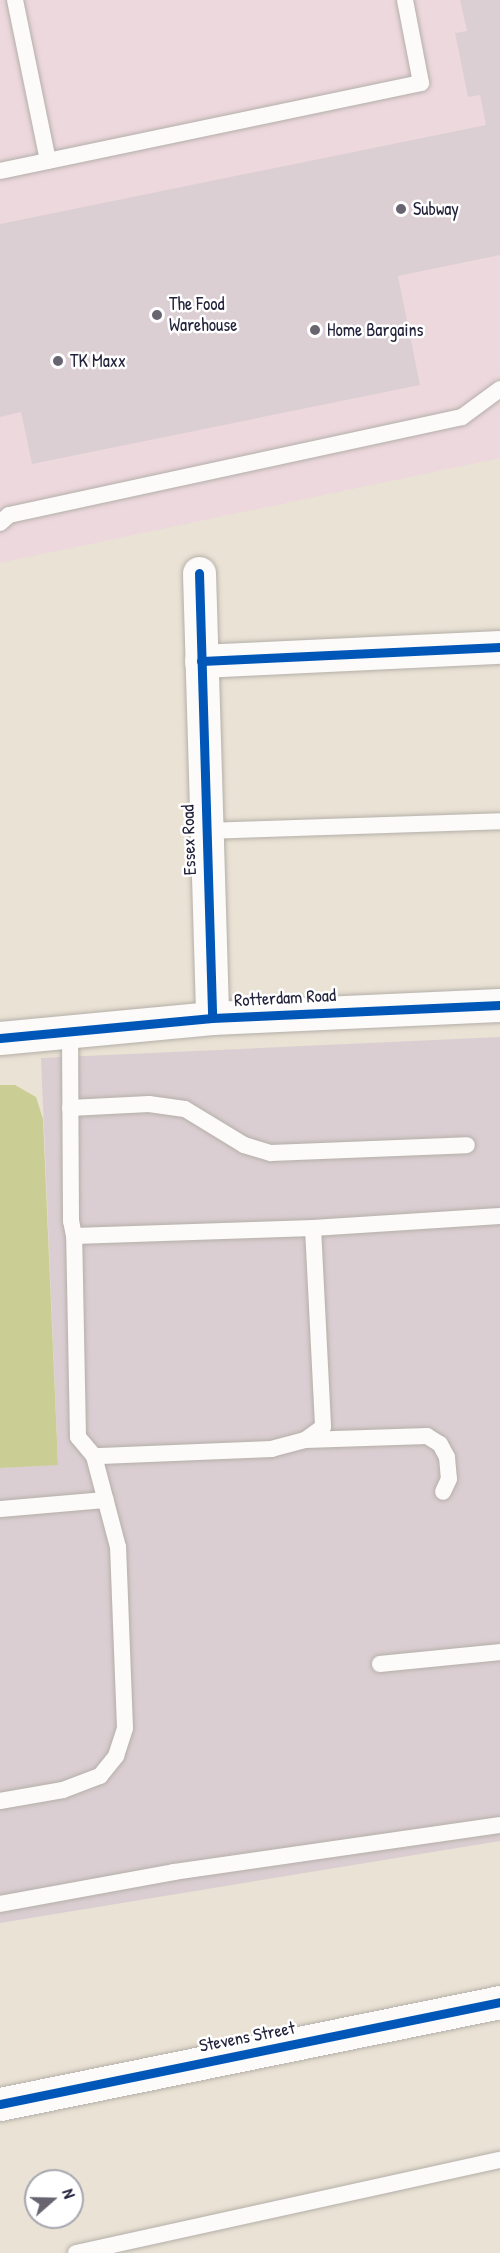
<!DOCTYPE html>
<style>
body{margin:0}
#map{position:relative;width:500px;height:2253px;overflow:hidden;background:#eae2d4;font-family:"Patrick Hand",sans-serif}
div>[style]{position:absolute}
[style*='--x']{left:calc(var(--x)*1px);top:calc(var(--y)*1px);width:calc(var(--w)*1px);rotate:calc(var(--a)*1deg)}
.built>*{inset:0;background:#edd8dd}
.industrial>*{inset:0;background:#dbced2}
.green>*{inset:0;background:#cace94}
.building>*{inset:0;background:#dccfd3}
.roads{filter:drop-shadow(0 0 2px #b4afa9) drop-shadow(0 0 2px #b4afa9)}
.service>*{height:16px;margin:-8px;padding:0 8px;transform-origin:8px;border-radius:8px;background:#fcfbf9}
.minor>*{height:33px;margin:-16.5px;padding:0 16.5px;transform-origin:16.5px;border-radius:16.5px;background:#fcfbf9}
.tertiary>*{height:33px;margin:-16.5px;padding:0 16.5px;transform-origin:16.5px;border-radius:16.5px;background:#fcfbf9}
.cycleway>*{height:9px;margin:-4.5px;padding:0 4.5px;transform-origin:4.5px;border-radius:4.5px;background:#0057b8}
.dots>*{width:16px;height:16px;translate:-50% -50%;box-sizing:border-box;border:3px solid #fff;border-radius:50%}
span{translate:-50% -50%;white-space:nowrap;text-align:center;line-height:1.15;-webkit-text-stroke:5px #fff;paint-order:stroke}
.poi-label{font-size:18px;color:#22223b}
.left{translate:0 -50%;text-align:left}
.street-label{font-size:18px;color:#22223b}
.north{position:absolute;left:24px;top:2169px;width:60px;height:60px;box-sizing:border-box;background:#fff;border:2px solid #a7a7b1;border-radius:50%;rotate:70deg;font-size:16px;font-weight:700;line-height:24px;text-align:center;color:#22223b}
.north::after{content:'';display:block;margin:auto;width:21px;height:27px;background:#686571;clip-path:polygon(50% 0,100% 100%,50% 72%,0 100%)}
</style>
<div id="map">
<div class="built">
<i style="clip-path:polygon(0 0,500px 0,500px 458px,0 563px)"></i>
</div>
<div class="industrial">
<i style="clip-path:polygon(500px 1037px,500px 1841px,0 1923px,0 1468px,58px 1464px,41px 1058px)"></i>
</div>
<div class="green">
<i style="clip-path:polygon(0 1085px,15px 1085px,36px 1097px,43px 1119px,58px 1465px,0 1468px)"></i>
</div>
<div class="building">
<i style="clip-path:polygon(460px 0,500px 0,500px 255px,398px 276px,420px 385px,32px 464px,21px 412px,0 417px,0 224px,486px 125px,480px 95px,468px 97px,455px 33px,467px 31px)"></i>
</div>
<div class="roads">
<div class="service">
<i style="--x:15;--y:0;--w:164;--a:78.4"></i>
<i style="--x:0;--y:171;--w:430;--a:-11.8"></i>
<i style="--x:421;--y:83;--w:85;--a:-100.9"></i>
<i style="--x:0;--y:523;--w:12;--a:-42"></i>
<i style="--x:9;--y:515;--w:463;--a:-12.2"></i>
<i style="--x:462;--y:417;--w:47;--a:-36.4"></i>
<i style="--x:205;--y:831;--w:295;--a:-1.9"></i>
<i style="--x:70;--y:1108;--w:79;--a:-2.9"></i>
<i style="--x:149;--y:1104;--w:36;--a:8"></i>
<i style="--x:185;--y:1109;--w:69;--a:31.4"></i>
<i style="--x:244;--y:1145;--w:28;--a:17"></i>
<i style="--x:271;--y:1153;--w:196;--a:-2.3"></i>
<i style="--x:313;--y:1228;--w:187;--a:-3.7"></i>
<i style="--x:74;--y:1236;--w:239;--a:-1.9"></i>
<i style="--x:313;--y:1228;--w:199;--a:87.1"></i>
<i style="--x:323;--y:1427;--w:22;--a:144"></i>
<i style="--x:305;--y:1440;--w:34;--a:165"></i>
<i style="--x:272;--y:1449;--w:178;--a:177.7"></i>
<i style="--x:305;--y:1440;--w:122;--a:-1.9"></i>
<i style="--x:427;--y:1436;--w:15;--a:32"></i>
<i style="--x:440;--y:1444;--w:15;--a:62"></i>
<i style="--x:447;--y:1457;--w:22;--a:85"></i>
<i style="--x:449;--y:1479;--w:14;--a:115"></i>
<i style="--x:0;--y:1509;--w:106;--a:-4.9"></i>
<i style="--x:380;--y:1664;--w:121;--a:-5.7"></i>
<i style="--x:0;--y:1801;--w:64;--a:-9.9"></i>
<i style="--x:63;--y:1790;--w:40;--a:-21"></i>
<i style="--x:100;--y:1776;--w:26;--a:-51"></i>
<i style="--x:116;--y:1756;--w:29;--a:-72"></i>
<i style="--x:125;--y:1728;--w:181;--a:-92.2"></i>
<i style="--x:118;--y:1547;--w:94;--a:-104.8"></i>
<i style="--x:94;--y:1456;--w:25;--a:-130"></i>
<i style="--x:78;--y:1437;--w:201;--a:-91.1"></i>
<i style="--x:74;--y:1236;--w:15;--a:-101"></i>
<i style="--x:71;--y:1221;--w:191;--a:-90.3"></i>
<i style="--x:0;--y:1904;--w:177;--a:-10.4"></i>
<i style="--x:174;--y:1872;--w:329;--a:-8.2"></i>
<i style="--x:76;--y:2253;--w:434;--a:-12.4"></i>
</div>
<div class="minor">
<i style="--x:199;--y:573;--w:445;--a:88.3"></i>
<i style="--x:201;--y:661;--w:299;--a:-2.7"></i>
<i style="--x:0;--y:2104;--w:510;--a:-11.53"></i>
</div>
<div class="tertiary">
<i style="--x:0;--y:1038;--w:213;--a:-5.4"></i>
<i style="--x:212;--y:1018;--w:288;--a:-2.6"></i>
</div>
</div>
<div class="cycleway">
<i style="--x:199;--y:573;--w:445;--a:88.3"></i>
<i style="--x:201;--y:661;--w:299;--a:-2.7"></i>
<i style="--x:0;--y:1038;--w:213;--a:-5.4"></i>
<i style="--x:212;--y:1018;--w:288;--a:-2.6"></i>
<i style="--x:0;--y:2104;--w:510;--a:-11.53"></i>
</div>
<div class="dots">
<i style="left:401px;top:209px;background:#686571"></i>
<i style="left:157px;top:315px;background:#686571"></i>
<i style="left:315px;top:330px;background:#686571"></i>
<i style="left:58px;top:361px;background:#686571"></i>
</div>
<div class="poi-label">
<span class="left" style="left:413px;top:209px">Subway</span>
<span class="left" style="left:169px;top:315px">The Food<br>Warehouse</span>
<span class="left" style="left:327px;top:330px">Home Bargains</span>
<span class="left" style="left:70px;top:361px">TK Maxx</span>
</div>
<div class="street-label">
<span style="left:189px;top:840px;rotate:-92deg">Essex Road</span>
<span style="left:285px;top:998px;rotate:-3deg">Rotterdam Road</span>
<span style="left:247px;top:2037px;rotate:-11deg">Stevens Street</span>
</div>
<div class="north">N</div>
</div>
